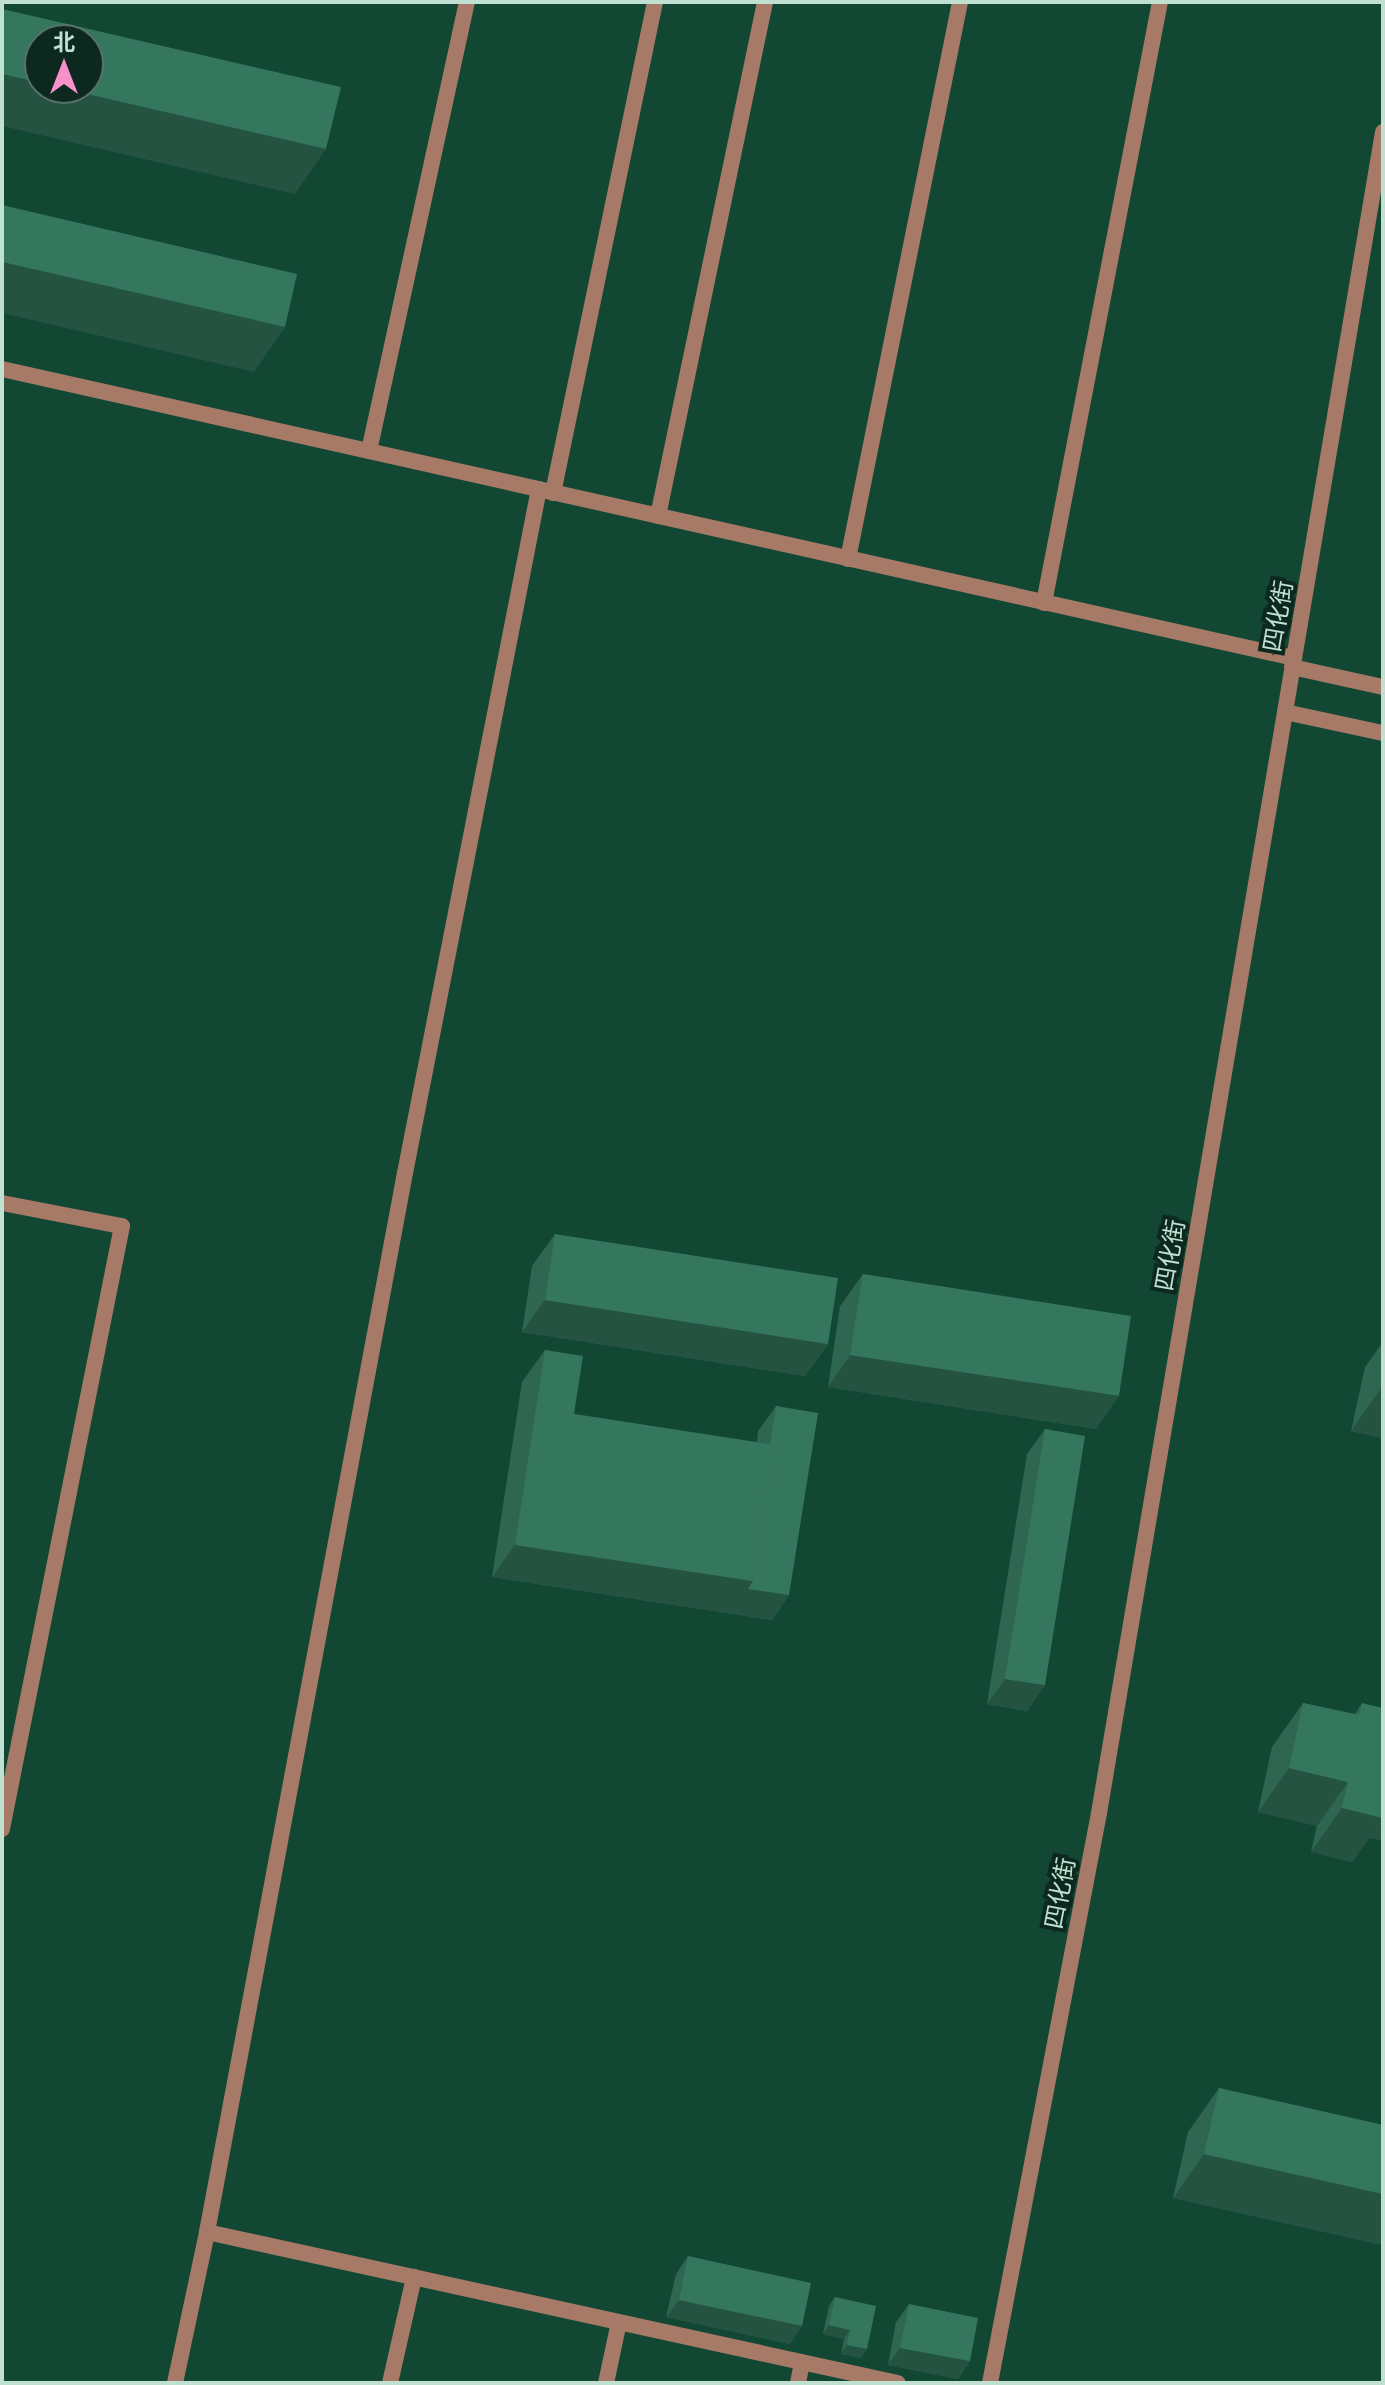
<!DOCTYPE html>
<meta charset="utf-8">
<style>
body{margin:0}
#map{position:relative;width:1385px;height:2385px;overflow:hidden;background:#124734;font-family:Commissioner,"Noto Sans SC",sans-serif}
div>[style]{position:absolute}
[style*='--x']{left:calc(var(--x)*1px);top:calc(var(--y)*1px);width:calc(var(--w)*1px);rotate:calc(var(--a)*1deg)}
.service>*{height:16px;margin:-8px;padding:0 8px;transform-origin:8px;border-radius:8px;background:#a67a66}
.minor>*{height:16px;margin:-8px;padding:0 8px;transform-origin:8px;border-radius:8px;background:#a67a66}
.tertiary>*{height:16px;margin:-8px;padding:0 8px;transform-origin:8px;border-radius:8px;background:#a67a66}
.wall>*{inset:0;background:#2e6651}
.shaded-wall>*{inset:0;background:#255342}
.building>*{inset:0;background:#35775e}
span{translate:-50% -50%;white-space:nowrap;text-align:center;line-height:1.15;-webkit-text-stroke:8px #0d291f;paint-order:stroke}
.street-label{font-size:24px;color:#c0e1d1}
.frame{position:absolute;inset:0;border:4px solid #c0e1d1;pointer-events:none}
.north{position:absolute;left:24px;top:24px;width:80px;height:80px;box-sizing:border-box;background:#0d291f;border:2px solid #557366;border-radius:50%;rotate:0deg;font-size:22px;font-weight:700;line-height:32px;text-align:center;color:#c0e1d1}
.north::after{content:'';display:block;margin:auto;width:28px;height:36px;background:#f890cc;clip-path:polygon(50% 0,100% 100%,50% 72%,0 100%)}
</style>
<div id="map">
<div class="service">
<i style="--x:369;--y:451;--w:460;--a:-77.7"></i>
<i style="--x:553;--y:493;--w:501;--a:-78.26"></i>
<i style="--x:658;--y:516;--w:525;--a:-78.24"></i>
<i style="--x:848;--y:559;--w:568;--a:-78.63"></i>
<i style="--x:1044;--y:603;--w:612;--a:-79.08"></i>
<i style="--x:2;--y:1203;--w:122;--a:10.9"></i>
<i style="--x:122;--y:1226;--w:615;--a:101.26"></i>
<i style="--x:390;--y:2383;--w:109;--a:-77.2"></i>
<i style="--x:606;--y:2383;--w:62;--a:-78"></i>
<i style="--x:798;--y:2383;--w:21;--a:-79"></i>
</div>
<div class="minor">
<i style="--x:207;--y:2232;--w:707;--a:12.33"></i>
<i style="--x:175;--y:2383;--w:154;--a:-78"></i>
<i style="--x:207;--y:2232;--w:1077;--a:-79.41"></i>
<i style="--x:405;--y:1173;--w:697;--a:-78.92"></i>
<i style="--x:990;--y:2383;--w:580;--a:-79.17"></i>
<i style="--x:1099;--y:1813;--w:1117;--a:-80.41"></i>
</div>
<div class="tertiary">
<i style="--x:1383;--y:132;--w:588;--a:99.59"></i>
<i style="--x:1285;--y:712;--w:100;--a:12.1"></i>
<i style="--x:2;--y:369;--w:1324;--a:12.61"></i>
<i style="--x:1292;--y:667;--w:93;--a:12.4"></i>
</div>
<div class="wall">
<i style="clip-path:polygon(555px 1234px,828px 1344px,805px 1376px,522px 1332px,532px 1266px)"></i>
<i style="clip-path:polygon(863px 1274px,1096px 1429px,828px 1387px,840px 1306px)"></i>
<i style="clip-path:polygon(1383px 1342px,1383px 1438px,1351px 1431px,1365px 1367px)"></i>
<i style="clip-path:polygon(545px 1350px,574px 1414px,757px 1442px,758px 1431px,776px 1406px,789px 1595px,772px 1620px,492px 1577px,522px 1382px)"></i>
<i style="clip-path:polygon(1045px 1429px,1045px 1685px,1027px 1711px,987px 1704px,1027px 1454px)"></i>
<i style="clip-path:polygon(1303px 1703px,1355px 1714px,1362px 1703px,1369px 1838px,1352px 1862px,1311px 1852px,1317px 1826px,1258px 1812px,1272px 1747px)"></i>
<i style="clip-path:polygon(1219px 2088px,1383px 2125px,1383px 2245px,1173px 2198px,1188px 2132px)"></i>
<i style="clip-path:polygon(688px 2256px,790px 2344px,666px 2317px,676px 2274px)"></i>
<i style="clip-path:polygon(835px 2297px,861px 2358px,841px 2354px,844px 2339px,823px 2334px,829px 2306px)"></i>
<i style="clip-path:polygon(909px 2304px,970px 2361px,958px 2379px,888px 2365px,896px 2322px)"></i>
</div>
<div class="shaded-wall">
<i style="clip-path:polygon(2px 74px,40px 83px,40px 88px,61px 88px,326px 149px,295px 194px,2px 126px)"></i>
<i style="clip-path:polygon(2px 262px,285px 327px,254px 372px,2px 313px)"></i>
<i style="clip-path:polygon(545px 1300px,828px 1344px,805px 1376px,522px 1332px)"></i>
<i style="clip-path:polygon(850px 1355px,1119px 1396px,1096px 1429px,828px 1387px)"></i>
<i style="clip-path:polygon(1382px 1387px,1383px 1438px,1351px 1431px)"></i>
<i style="clip-path:polygon(515px 1545px,753px 1581px,789px 1595px,772px 1620px,492px 1577px)"></i>
<i style="clip-path:polygon(1005px 1679px,1045px 1685px,1027px 1711px,987px 1704px)"></i>
<i style="clip-path:polygon(1289px 1768px,1348px 1782px,1317px 1826px,1258px 1812px)"></i>
<i style="clip-path:polygon(1383px 1799px,1383px 1841px,1369px 1838px,1352px 1862px,1311px 1852px,1342px 1808px)"></i>
<i style="clip-path:polygon(1204px 2154px,1383px 2194px,1383px 2245px,1173px 2198px)"></i>
<i style="clip-path:polygon(679px 2300px,802px 2326px,790px 2344px,666px 2317px)"></i>
<i style="clip-path:polygon(829px 2325px,850px 2330px,844px 2339px,823px 2334px)"></i>
<i style="clip-path:polygon(847px 2345px,867px 2349px,861px 2358px,841px 2354px)"></i>
<i style="clip-path:polygon(900px 2348px,970px 2361px,958px 2379px,888px 2365px)"></i>
</div>
<div class="building">
<i style="clip-path:polygon(2px 9px,341px 87px,326px 149px,61px 88px,88px 88px,88px 40px,40px 40px,40px 83px,2px 74px)"></i>
<i style="clip-path:polygon(2px 205px,297px 274px,285px 327px,2px 262px)"></i>
<i style="clip-path:polygon(555px 1234px,838px 1278px,828px 1344px,545px 1300px)"></i>
<i style="clip-path:polygon(863px 1274px,1131px 1316px,1119px 1396px,850px 1355px)"></i>
<i style="clip-path:polygon(545px 1350px,583px 1356px,574px 1414px,774px 1445px,753px 1581px,515px 1545px)"></i>
<i style="clip-path:polygon(776px 1406px,818px 1413px,789px 1595px,748px 1589px,753px 1581px,774px 1445px,770px 1445px)"></i>
<i style="clip-path:polygon(1045px 1429px,1085px 1436px,1045px 1685px,1005px 1679px)"></i>
<i style="clip-path:polygon(1303px 1703px,1359px 1715px,1362px 1703px,1383px 1708px,1383px 1818px,1342px 1808px,1348px 1782px,1289px 1768px)"></i>
<i style="clip-path:polygon(1219px 2088px,1383px 2125px,1383px 2194px,1204px 2154px)"></i>
<i style="clip-path:polygon(688px 2256px,811px 2283px,802px 2326px,679px 2300px)"></i>
<i style="clip-path:polygon(835px 2297px,876px 2306px,867px 2349px,847px 2345px,850px 2330px,829px 2325px)"></i>
<i style="clip-path:polygon(909px 2304px,978px 2318px,970px 2361px,900px 2348px)"></i>
</div>
<div class="street-label">
<span style="left:1277px;top:616px;rotate:-80deg">四化街</span>
<span style="left:1169px;top:1255px;rotate:-80deg">四化街</span>
<span style="left:1059px;top:1893px;rotate:-79deg">四化街</span>
</div>
<div class="frame"></div>
<div class="north">北</div>
</div>
